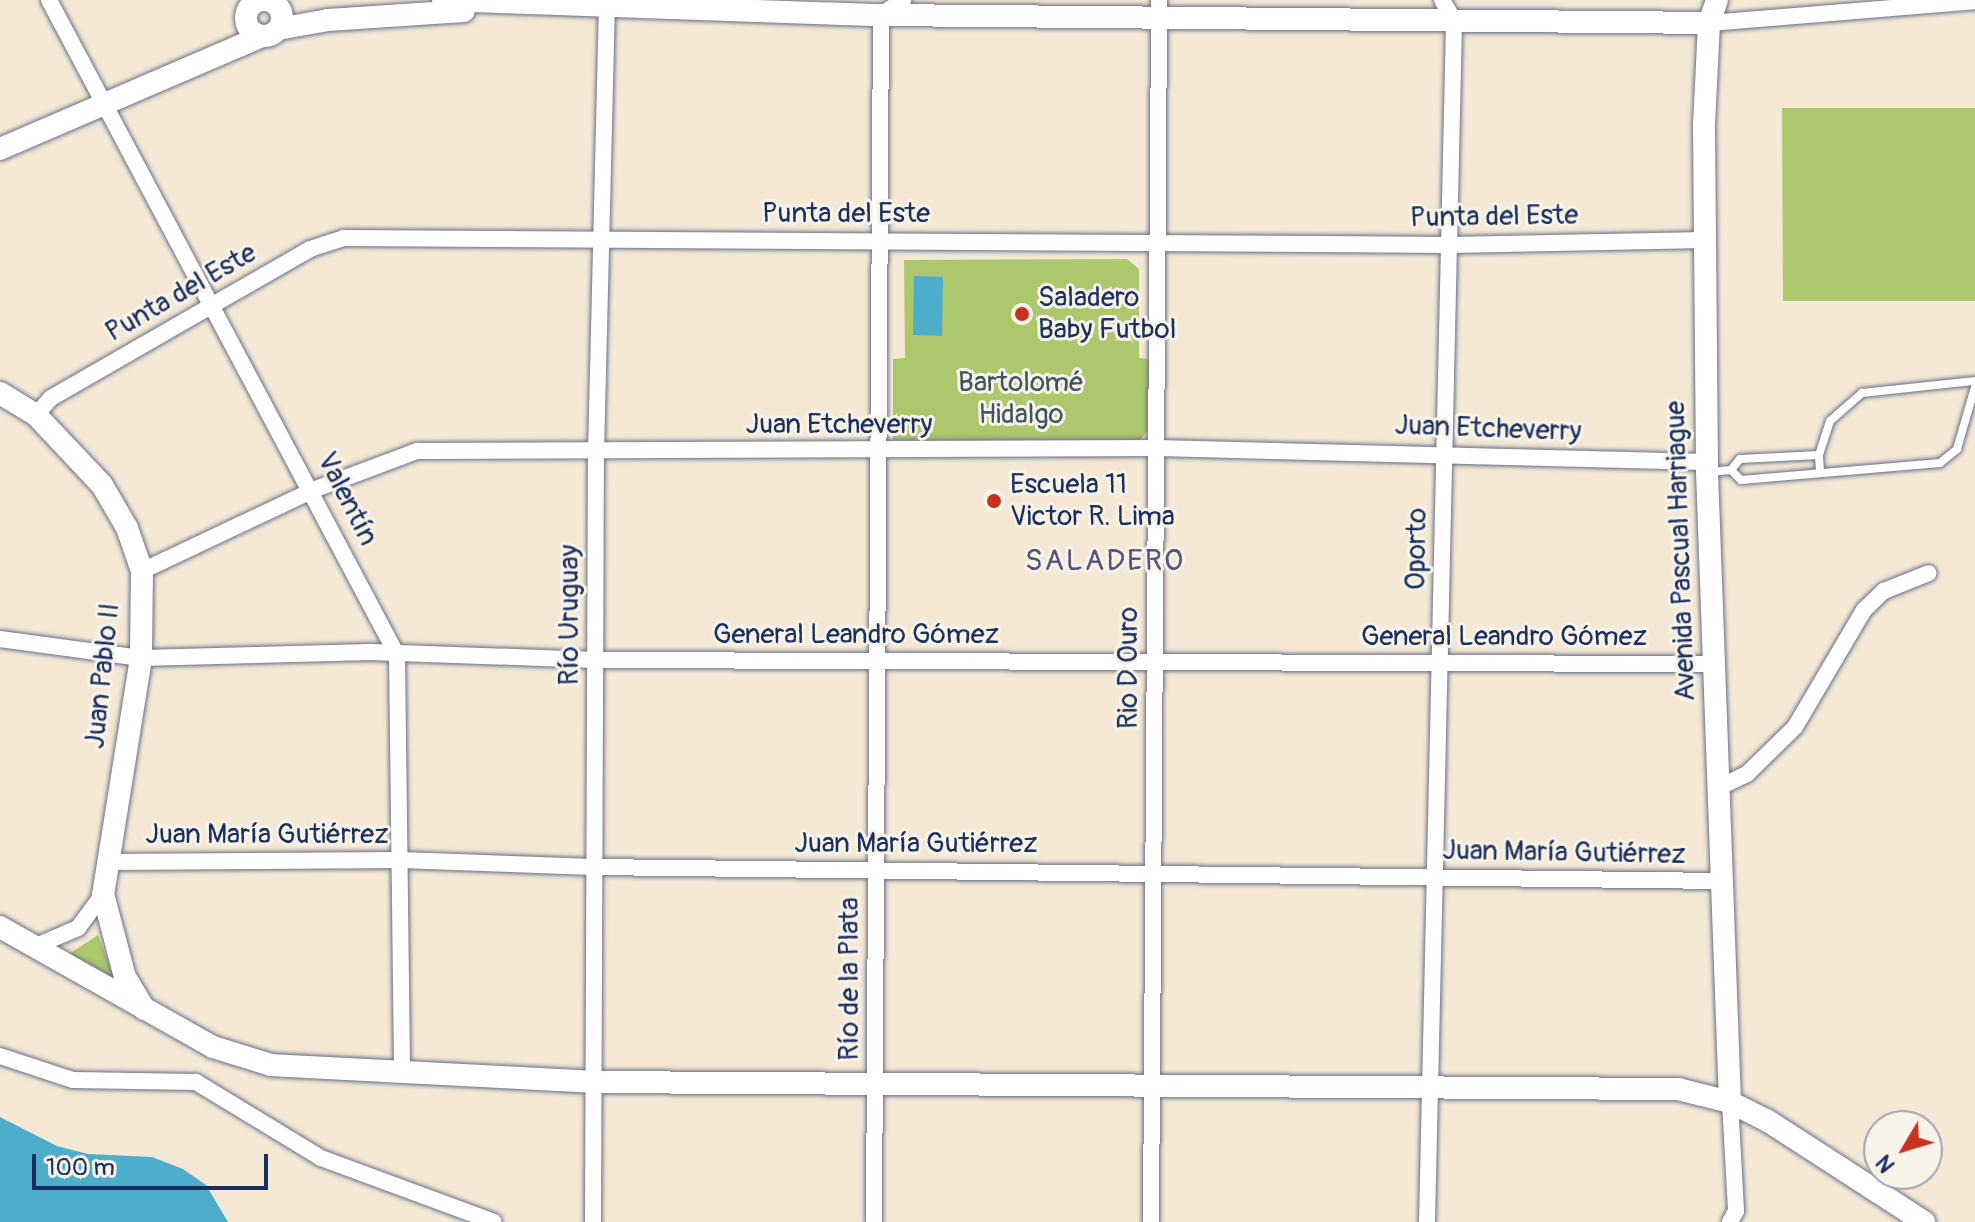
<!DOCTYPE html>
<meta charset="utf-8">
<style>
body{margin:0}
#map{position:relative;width:1975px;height:1222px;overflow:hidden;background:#f5e9d6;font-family:Pangolin,sans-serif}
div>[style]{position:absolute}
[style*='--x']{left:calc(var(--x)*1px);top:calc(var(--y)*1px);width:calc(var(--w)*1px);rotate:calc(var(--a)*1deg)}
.green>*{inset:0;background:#adc76d}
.water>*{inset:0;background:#4caecb}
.roads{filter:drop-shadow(0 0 2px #677088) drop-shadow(0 0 2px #677088)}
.service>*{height:8px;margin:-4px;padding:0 4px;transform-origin:4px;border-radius:4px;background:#fff}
.minor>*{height:16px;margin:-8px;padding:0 8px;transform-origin:8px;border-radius:8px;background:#fff}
.tertiary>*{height:22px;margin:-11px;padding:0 11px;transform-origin:11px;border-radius:11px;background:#fff}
.tertiary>.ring{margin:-11px;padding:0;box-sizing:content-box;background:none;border:22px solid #fff;border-radius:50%}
.dots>*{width:22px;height:22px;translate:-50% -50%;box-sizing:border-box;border:4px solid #f7f3e8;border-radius:50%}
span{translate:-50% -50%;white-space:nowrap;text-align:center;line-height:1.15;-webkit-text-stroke:6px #f7f3e8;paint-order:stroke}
.street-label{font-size:28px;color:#1b2f5e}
.poi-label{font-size:28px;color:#1b2f5e}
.left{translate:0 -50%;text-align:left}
.park-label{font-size:28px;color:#405562}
.neighbourhood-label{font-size:30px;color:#58517f;letter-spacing:2px}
.north{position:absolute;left:1863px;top:1110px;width:80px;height:80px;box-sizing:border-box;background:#f7f3e8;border:2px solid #9fa5b1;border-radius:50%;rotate:232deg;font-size:22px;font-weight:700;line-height:32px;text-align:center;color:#1b2f5e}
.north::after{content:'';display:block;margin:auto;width:28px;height:36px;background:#c8321e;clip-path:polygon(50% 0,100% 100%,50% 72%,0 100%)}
.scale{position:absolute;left:32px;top:1154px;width:236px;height:36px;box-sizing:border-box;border:4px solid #1b2f5e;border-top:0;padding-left:10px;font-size:24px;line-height:28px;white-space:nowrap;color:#1b2f5e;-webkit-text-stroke:6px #f7f3e8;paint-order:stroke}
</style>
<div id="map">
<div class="green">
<i style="clip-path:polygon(1782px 108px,1975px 108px,1975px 301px,1783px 301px)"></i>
<i style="clip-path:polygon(1127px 259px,1139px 269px,1139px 358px,1149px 359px,1149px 430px,1140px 440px,893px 440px,893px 359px,905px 358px,904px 260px)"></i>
<i style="clip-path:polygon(98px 935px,119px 989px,66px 956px)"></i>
</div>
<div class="water">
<i style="clip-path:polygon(914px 276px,943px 277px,942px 336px,913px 335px)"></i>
<i style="clip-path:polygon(0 1117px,57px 1146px,88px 1154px,152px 1157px,183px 1169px,206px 1185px,228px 1222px,0 1222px)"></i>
</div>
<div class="roads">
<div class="service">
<i style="--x:1731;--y:470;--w:14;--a:45"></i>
<i style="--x:1741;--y:480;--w:200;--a:-4.9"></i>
<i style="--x:1940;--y:463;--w:22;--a:-39"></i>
<i style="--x:1957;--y:449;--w:65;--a:-73.8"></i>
<i style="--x:1820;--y:471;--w:16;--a:-94"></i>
<i style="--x:1819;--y:455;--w:36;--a:-72"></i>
<i style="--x:1830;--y:421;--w:43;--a:-41.2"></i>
<i style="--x:1862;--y:393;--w:114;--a:-6.1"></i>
<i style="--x:1709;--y:472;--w:22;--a:-5"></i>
<i style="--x:1731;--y:470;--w:14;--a:-51"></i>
<i style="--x:1740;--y:459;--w:79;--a:-2.9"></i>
</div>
<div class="minor">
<i style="--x:49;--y:0;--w:742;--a:62.02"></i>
<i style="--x:397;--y:655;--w:419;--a:89.3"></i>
<i style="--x:1709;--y:23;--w:267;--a:-4.7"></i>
<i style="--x:36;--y:415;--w:23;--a:-49"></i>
<i style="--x:51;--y:398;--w:299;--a:-29.9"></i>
<i style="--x:310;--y:249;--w:36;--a:-18"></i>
<i style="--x:344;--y:238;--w:1106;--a:0.36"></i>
<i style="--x:1450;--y:245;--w:256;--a:-1.1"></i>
<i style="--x:142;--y:571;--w:189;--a:-25.3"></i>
<i style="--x:313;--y:490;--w:111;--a:-20.6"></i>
<i style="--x:417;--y:451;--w:740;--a:-0.23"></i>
<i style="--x:1157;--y:448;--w:550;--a:1.46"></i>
<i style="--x:0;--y:639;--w:142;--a:7.7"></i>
<i style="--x:141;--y:658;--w:229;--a:-1.5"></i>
<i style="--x:370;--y:652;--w:226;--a:2"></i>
<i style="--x:596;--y:660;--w:1117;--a:0.21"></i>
<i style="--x:1718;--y:788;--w:32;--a:-26"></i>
<i style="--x:1747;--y:774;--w:67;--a:-44.4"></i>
<i style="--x:1795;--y:727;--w:136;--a:-59.5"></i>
<i style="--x:1864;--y:610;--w:28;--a:-44"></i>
<i style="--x:1884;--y:591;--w:48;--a:-21.8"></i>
<i style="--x:109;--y:862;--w:292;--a:-0.4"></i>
<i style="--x:401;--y:860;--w:192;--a:2.1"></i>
<i style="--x:593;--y:867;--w:1129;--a:0.71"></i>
<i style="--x:36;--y:946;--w:46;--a:-23.2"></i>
<i style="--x:78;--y:928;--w:42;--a:-53.7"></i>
<i style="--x:0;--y:1056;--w:77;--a:18.2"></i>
<i style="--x:73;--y:1080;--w:123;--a:0.9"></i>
<i style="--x:196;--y:1082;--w:146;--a:31.3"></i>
<i style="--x:321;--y:1158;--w:184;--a:20.3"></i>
<i style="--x:1730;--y:1102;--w:109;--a:86.8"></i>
<i style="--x:1736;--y:1211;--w:13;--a:119"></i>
<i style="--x:593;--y:1222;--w:769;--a:-89.78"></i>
<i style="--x:596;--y:453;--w:445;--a:-88.6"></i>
<i style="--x:874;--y:1222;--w:1207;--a:-89.67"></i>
<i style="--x:881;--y:15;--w:27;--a:-34"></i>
<i style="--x:1151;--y:1222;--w:1222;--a:-89.62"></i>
<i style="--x:1427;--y:1222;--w:1202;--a:-88.71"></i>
<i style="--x:1454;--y:20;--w:23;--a:-121"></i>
</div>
<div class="tertiary">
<i style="--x:443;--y:0;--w:438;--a:2"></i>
<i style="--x:881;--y:15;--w:828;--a:0.55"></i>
<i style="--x:1717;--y:0;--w:24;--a:109"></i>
<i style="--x:1709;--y:23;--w:102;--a:92.8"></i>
<i style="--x:1704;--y:125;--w:347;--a:89.5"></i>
<i style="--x:1707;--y:472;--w:630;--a:87.91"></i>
<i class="ring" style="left:246px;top:0;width:14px;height:14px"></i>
<i style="--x:278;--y:29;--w:51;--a:-10.2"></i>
<i style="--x:328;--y:20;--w:136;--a:-3.8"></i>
<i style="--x:0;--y:149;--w:285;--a:-23.3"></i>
<i style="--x:0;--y:393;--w:42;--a:31.4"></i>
<i style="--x:36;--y:415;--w:96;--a:46.7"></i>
<i style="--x:102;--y:485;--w:50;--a:59.8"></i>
<i style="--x:127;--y:528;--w:46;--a:70.8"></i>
<i style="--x:142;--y:571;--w:87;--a:90.7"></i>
<i style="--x:141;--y:658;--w:239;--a:99.1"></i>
<i style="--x:103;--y:894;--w:86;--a:75.2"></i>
<i style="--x:125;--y:977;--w:37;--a:59"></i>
<i style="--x:0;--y:927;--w:244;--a:29.4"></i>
<i style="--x:213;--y:1047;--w:61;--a:17.2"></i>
<i style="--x:271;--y:1065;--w:320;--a:3"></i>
<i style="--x:591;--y:1082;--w:1087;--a:0.37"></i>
<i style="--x:1678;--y:1089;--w:54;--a:14"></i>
<i style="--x:1730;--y:1102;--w:42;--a:26.6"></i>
<i style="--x:1768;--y:1121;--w:186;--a:32.9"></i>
</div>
</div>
<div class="dots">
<i style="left:1022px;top:314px;background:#c8321e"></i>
<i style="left:994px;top:501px;background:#c8321e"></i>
</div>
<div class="street-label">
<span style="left:846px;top:214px">Punta del Este</span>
<span style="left:1494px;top:217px;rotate:-1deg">Punta del Este</span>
<span style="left:181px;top:293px;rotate:-30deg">Punta del Este</span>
<span style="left:839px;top:425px">Juan Etcheverry</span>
<span style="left:1488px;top:429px;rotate:2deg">Juan Etcheverry</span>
<span style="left:347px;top:499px;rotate:63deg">Valentín</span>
<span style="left:1417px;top:549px;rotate:-89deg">Oporto</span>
<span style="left:1681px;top:551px;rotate:-92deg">Avenida Pascual Harriague</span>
<span style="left:570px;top:615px;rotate:-90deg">Río Uruguay</span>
<span style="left:856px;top:635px">General Leandro Gómez</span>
<span style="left:1504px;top:637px">General Leandro Gómez</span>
<span style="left:1129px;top:668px;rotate:-90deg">Rio D Ouro</span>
<span style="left:103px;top:676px;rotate:-84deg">Juan Pablo II</span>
<span style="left:267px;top:835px">Juan María Gutiérrez</span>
<span style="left:916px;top:844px">Juan María Gutiérrez</span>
<span style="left:1564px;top:853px;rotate:1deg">Juan María Gutiérrez</span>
<span style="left:850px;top:979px;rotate:-90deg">Río de la Plata</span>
</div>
<div class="poi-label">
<span class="left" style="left:1038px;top:314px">Saladero<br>Baby Futbol</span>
<span class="left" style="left:1010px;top:501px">Escuela 11<br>Victor R. Lima</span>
</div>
<div class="park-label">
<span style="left:1021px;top:399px">Bartolomé<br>Hidalgo</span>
</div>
<div class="neighbourhood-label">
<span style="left:1105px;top:561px">SALADERO</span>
</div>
<div class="north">N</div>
<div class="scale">100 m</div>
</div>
